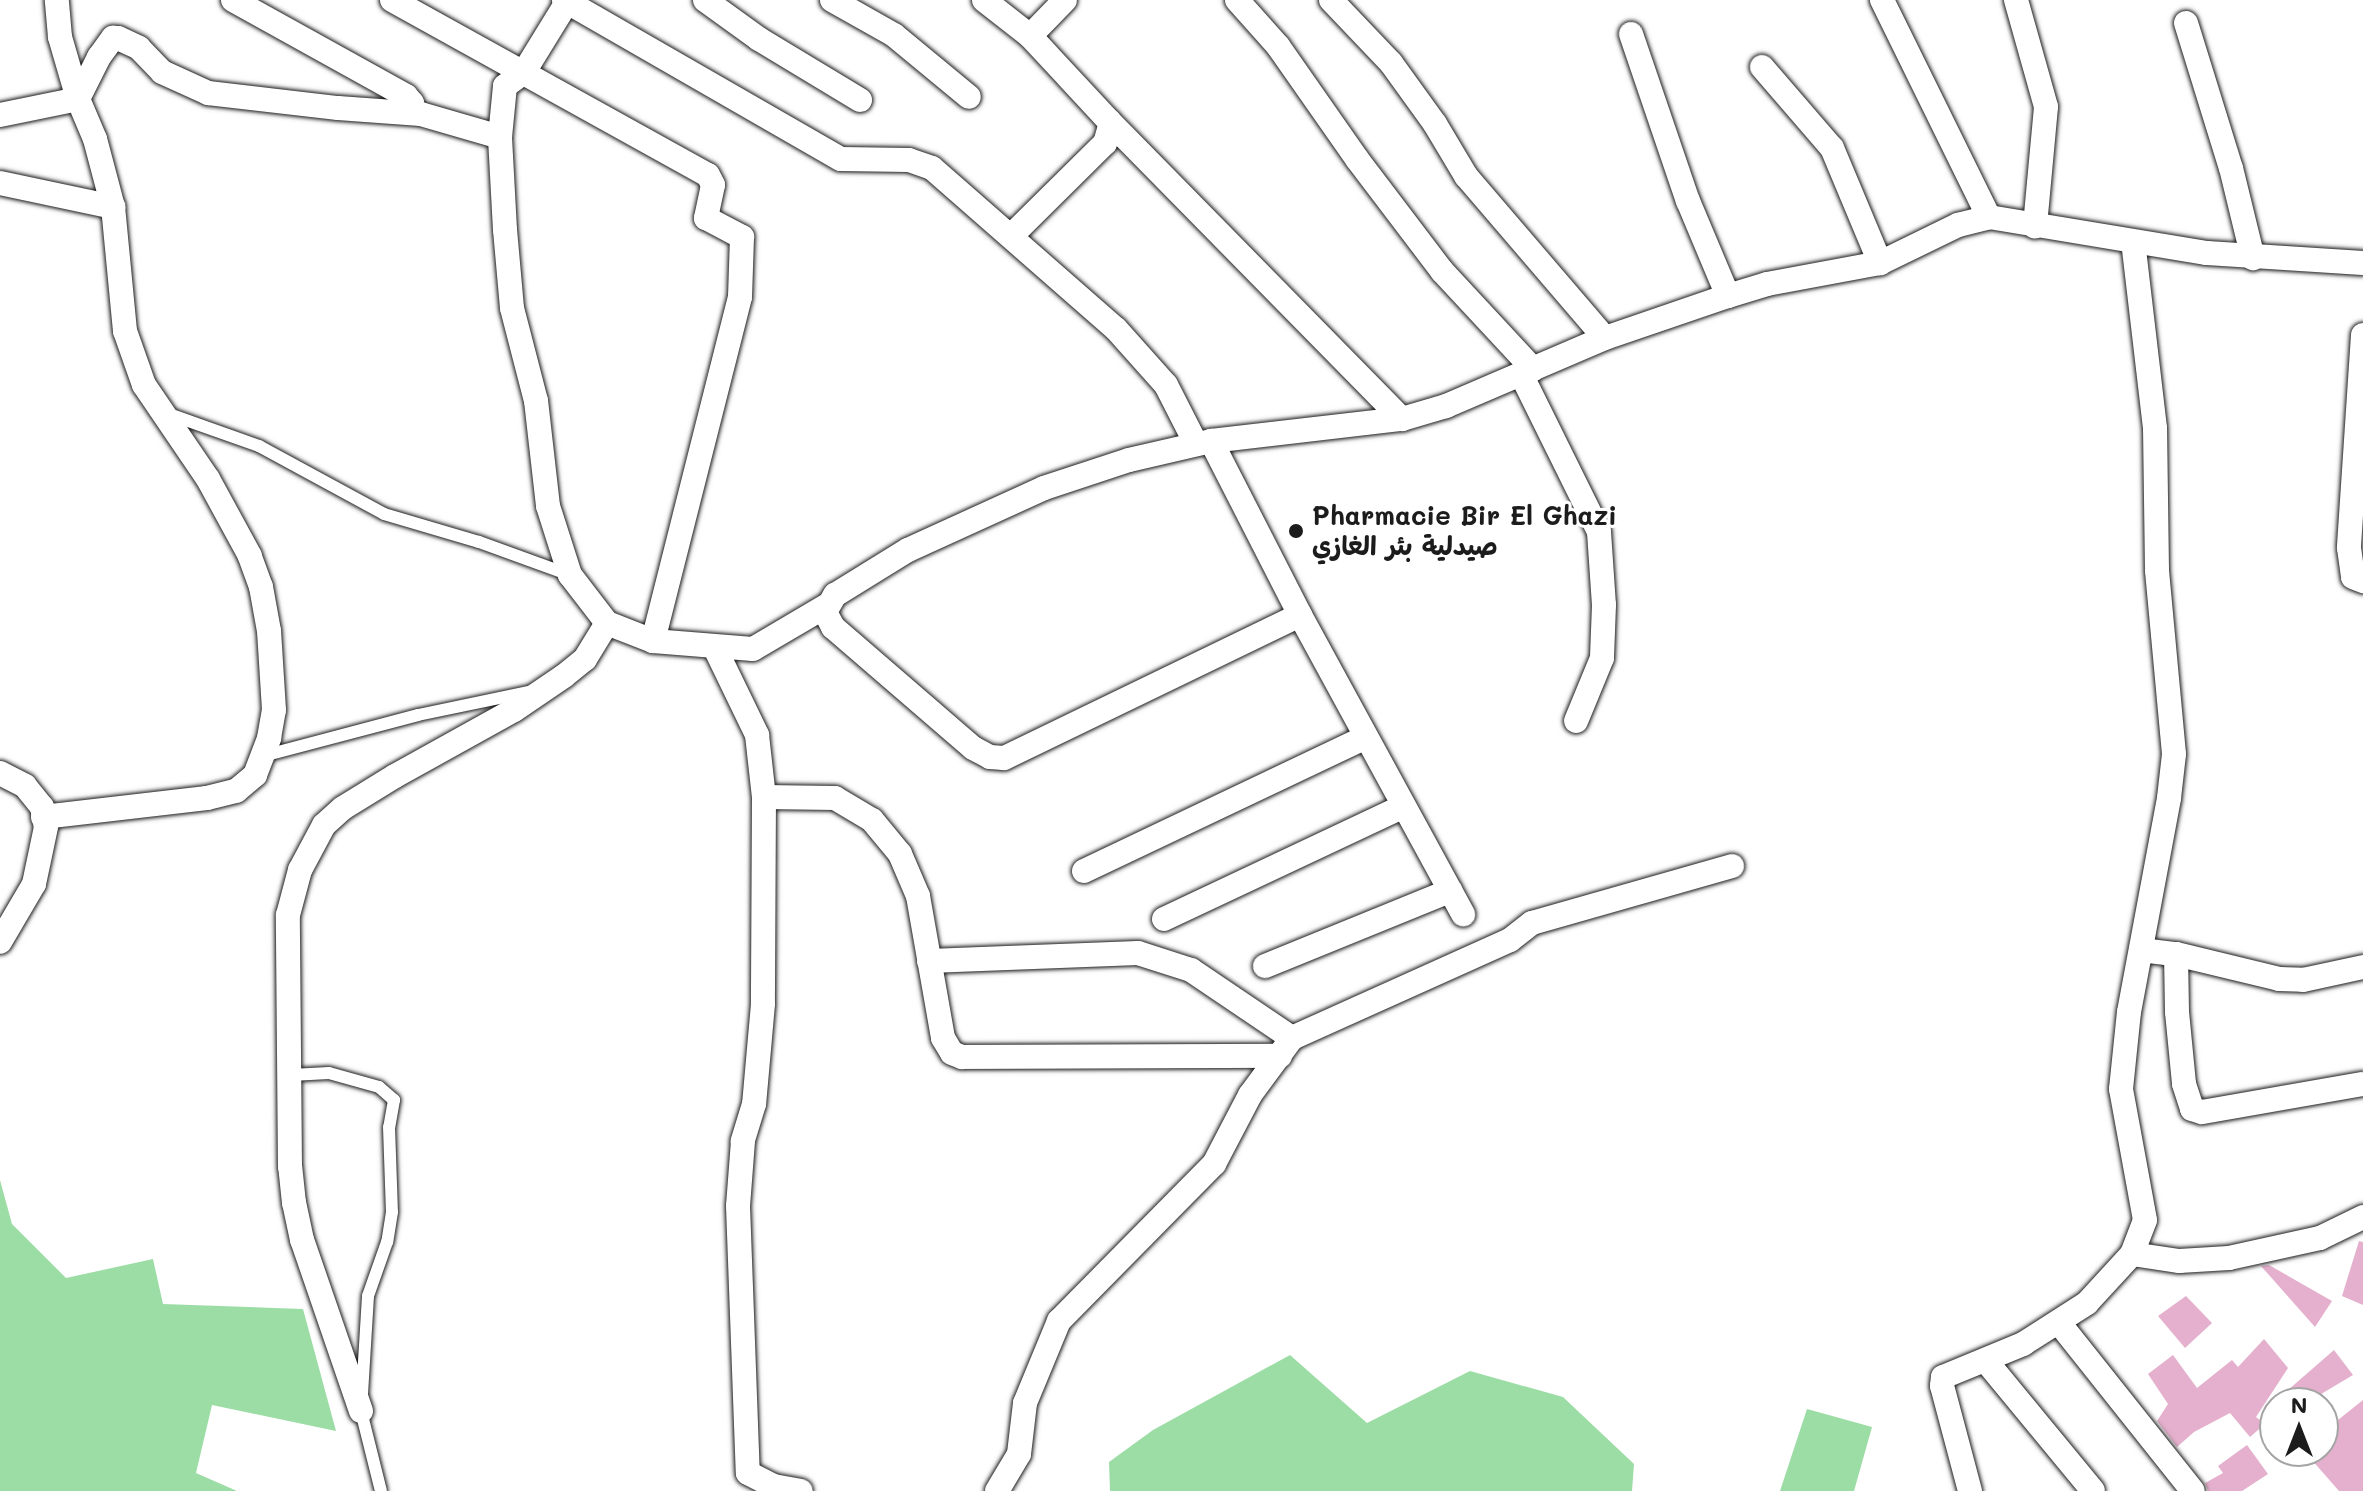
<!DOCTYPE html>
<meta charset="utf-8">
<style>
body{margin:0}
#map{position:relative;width:2363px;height:1491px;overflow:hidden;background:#fff;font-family:Mali,"Playpen Sans Arabic",sans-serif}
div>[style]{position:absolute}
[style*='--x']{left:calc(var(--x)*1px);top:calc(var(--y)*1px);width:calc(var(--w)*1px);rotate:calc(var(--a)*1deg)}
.green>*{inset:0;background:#9cdca5}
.building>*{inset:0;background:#e4b0cd}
.roads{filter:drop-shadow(0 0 2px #1c1c1c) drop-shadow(0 0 2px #1c1c1c)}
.service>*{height:12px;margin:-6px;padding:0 6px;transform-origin:6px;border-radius:6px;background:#fff}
.minor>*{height:24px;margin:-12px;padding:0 12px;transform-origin:12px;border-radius:12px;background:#fff}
.dots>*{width:22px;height:22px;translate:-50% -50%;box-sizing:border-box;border:4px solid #fff;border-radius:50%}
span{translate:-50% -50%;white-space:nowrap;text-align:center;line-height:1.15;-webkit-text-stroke:6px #fff;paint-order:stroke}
.poi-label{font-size:26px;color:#1c1c1c;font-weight:700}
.left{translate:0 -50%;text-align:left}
.north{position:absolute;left:2259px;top:1387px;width:80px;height:80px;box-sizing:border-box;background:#fff;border:2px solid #a4a4a4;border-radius:50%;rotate:0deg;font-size:22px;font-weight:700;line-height:32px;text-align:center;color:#1c1c1c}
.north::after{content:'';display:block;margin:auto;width:28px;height:36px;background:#1c1c1c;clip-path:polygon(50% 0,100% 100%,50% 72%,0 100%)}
</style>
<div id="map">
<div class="green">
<i style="clip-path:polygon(0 1180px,12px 1224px,66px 1278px,153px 1259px,163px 1304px,303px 1309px,336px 1431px,212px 1405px,196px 1473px,237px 1491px,0 1491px)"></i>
<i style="clip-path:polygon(1290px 1355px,1367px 1423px,1470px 1371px,1563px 1397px,1634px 1464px,1632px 1491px,1110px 1491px,1109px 1462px,1153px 1430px)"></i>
<i style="clip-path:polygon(1807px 1409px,1872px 1427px,1854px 1491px,1780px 1491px)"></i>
</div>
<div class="building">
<i style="clip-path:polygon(2359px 1241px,2363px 1242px,2363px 1305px,2342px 1296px)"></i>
<i style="clip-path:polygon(2269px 1265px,2332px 1301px,2315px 1327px,2261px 1266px)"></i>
<i style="clip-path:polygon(2186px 1296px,2212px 1323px,2185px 1348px,2158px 1316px)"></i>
<i style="clip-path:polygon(2264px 1339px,2288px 1368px,2256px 1417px,2265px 1424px,2250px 1437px,2230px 1413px,2194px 1432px,2177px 1447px,2157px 1421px,2168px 1404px,2148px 1374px,2173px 1355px,2197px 1388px,2232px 1360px,2238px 1367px)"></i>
<i style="clip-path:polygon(2334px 1350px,2353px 1375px,2306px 1403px,2273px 1403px)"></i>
<i style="clip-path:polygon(2363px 1400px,2363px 1491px,2339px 1491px,2304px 1451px,2323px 1451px,2323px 1432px)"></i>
<i style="clip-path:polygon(2247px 1445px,2268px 1474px,2242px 1491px,2208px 1491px,2205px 1483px,2223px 1473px,2218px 1466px)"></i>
</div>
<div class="roads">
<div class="service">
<i style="--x:166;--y:413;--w:99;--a:19.5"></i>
<i style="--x:259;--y:446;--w:142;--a:28.5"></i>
<i style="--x:384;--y:514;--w:99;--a:16.4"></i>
<i style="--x:479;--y:542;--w:97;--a:19.9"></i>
<i style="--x:263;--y:756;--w:160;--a:-14.8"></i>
<i style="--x:418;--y:715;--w:117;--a:-11.8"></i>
<i style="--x:291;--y:1075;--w:38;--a:-3"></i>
<i style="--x:329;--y:1073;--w:52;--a:15.6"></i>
<i style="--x:379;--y:1087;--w:20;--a:41"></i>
<i style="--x:394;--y:1100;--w:27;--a:100"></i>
<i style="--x:389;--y:1127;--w:85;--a:88"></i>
<i style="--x:392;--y:1212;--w:30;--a:99"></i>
<i style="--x:387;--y:1242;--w:57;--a:109.4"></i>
<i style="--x:368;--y:1296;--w:115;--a:93.5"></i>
<i style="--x:361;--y:1411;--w:82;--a:76"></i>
</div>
<div class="minor">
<i style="--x:233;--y:0;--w:198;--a:29"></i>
<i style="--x:406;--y:96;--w:9;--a:49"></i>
<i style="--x:412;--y:103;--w:9;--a:103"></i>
<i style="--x:392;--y:0;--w:361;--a:29"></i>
<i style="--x:708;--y:175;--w:11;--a:63"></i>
<i style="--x:713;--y:185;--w:34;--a:102"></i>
<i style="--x:706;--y:218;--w:41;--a:27.8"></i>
<i style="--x:742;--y:237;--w:60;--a:91.9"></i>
<i style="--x:740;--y:297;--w:355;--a:104.2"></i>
<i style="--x:564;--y:0;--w:319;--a:29.9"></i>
<i style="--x:841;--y:159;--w:68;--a:0.8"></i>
<i style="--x:909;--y:160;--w:24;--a:19"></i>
<i style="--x:932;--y:168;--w:244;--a:41.2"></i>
<i style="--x:1116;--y:329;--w:75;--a:48.2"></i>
<i style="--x:1166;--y:385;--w:66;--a:63"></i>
<i style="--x:705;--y:0;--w:67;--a:35.8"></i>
<i style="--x:759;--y:39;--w:118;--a:31.1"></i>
<i style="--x:832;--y:0;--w:71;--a:29.4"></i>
<i style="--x:894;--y:35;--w:97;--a:39.6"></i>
<i style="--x:984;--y:0;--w:58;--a:38"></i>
<i style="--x:1030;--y:36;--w:116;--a:47.1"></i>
<i style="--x:1109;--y:121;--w:5;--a:79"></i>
<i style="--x:1110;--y:126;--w:18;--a:106"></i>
<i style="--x:1105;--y:143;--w:132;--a:135.3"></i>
<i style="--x:1237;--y:0;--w:62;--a:48.3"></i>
<i style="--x:1278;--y:46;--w:138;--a:55"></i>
<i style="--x:1357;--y:159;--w:141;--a:52.8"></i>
<i style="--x:1442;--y:271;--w:134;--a:47.1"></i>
<i style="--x:1331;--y:0;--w:87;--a:46.4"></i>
<i style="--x:1391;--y:63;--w:75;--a:54.2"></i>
<i style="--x:1435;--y:124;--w:61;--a:59.2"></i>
<i style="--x:1466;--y:176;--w:213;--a:49.4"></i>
<i style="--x:1882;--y:0;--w:242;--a:63.8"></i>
<i style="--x:2016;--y:0;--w:111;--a:74.3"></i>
<i style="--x:2046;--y:107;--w:120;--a:95.3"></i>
<i style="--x:2186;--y:23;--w:152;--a:72.8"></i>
<i style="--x:2231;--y:168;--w:93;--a:76.3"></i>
<i style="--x:1631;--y:34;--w:176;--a:71.2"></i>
<i style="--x:1688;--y:201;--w:103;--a:67.2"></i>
<i style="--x:1030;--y:36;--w:50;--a:-45.8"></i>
<i style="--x:1762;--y:67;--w:107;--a:49.2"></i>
<i style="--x:1832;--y:148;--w:125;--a:67.3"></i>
<i style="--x:0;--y:115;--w:80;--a:-11.6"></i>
<i style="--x:78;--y:99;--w:47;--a:-63.4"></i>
<i style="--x:99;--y:57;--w:24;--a:-54"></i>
<i style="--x:113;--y:38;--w:5;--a:0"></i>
<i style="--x:118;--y:38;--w:23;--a:25"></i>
<i style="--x:139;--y:48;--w:33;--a:46"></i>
<i style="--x:162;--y:72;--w:51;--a:24.5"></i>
<i style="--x:208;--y:93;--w:131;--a:6.6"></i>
<i style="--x:338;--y:108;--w:83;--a:4.1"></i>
<i style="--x:421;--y:114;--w:82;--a:16.2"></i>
<i style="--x:1109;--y:121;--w:418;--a:45.5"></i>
<i style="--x:0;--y:183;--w:116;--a:12"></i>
<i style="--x:2363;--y:335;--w:213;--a:93.8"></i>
<i style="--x:2349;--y:548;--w:29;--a:82"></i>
<i style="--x:2353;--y:577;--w:11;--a:22"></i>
<i style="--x:1521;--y:374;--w:176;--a:63.7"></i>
<i style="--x:1599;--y:532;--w:73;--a:86.1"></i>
<i style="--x:1604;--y:605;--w:53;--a:92.2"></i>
<i style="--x:1602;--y:658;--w:68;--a:112.4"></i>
<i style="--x:1211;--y:441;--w:195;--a:62.9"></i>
<i style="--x:1300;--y:615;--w:341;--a:61.4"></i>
<i style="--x:1300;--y:615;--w:329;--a:154.2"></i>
<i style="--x:1004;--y:758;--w:14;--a:-176"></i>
<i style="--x:990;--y:757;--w:19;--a:-152"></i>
<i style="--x:973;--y:748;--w:185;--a:-139.2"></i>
<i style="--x:833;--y:627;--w:17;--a:-118"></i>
<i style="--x:825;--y:612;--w:20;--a:-60"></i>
<i style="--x:835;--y:595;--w:86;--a:-31.7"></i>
<i style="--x:908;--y:550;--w:149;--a:-24.5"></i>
<i style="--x:1044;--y:488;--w:89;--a:-18.2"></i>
<i style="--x:1129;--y:460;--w:84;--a:-13"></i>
<i style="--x:1211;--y:441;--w:192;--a:-6.6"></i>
<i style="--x:1402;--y:419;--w:46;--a:-16.5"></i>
<i style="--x:1446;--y:406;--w:173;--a:-23.2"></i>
<i style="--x:1605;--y:338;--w:130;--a:-18.9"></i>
<i style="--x:1728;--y:296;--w:41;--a:-17.1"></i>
<i style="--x:1767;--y:284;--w:115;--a:-10.5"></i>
<i style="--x:1880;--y:263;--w:87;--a:-26"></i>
<i style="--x:1958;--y:225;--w:32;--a:-14"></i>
<i style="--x:1989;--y:217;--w:221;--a:9.4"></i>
<i style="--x:2207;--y:253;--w:156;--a:3.7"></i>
<i style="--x:607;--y:623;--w:49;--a:21.4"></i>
<i style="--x:653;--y:641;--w:100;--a:4.6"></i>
<i style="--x:753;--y:649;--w:85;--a:-30.5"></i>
<i style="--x:715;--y:648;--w:97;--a:64.2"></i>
<i style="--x:757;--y:735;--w:62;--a:83.6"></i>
<i style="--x:764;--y:797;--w:207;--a:90.3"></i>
<i style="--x:763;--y:1004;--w:100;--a:95.1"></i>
<i style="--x:754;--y:1104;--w:39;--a:107"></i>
<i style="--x:743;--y:1141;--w:65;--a:94.4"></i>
<i style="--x:738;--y:1206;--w:267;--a:87.9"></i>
<i style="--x:748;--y:1473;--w:28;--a:27"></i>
<i style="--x:773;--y:1486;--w:28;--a:10"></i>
<i style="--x:0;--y:773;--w:28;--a:27"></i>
<i style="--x:25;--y:786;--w:27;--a:51"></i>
<i style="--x:42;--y:807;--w:20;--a:79"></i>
<i style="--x:46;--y:827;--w:58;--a:101.9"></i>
<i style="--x:34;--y:884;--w:67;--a:120.4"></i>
<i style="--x:764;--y:797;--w:71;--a:0.8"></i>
<i style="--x:835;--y:798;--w:43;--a:30.7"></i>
<i style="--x:872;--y:820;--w:44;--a:50.5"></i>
<i style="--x:900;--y:854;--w:46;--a:66.8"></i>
<i style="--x:918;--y:896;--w:144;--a:80"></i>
<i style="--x:943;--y:1038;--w:17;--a:59"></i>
<i style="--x:952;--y:1053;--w:11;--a:22"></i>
<i style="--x:962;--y:1057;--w:318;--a:-0.2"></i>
<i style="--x:43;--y:817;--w:165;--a:-6.6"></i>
<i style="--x:207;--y:798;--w:30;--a:-14"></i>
<i style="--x:236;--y:791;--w:25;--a:-40"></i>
<i style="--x:255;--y:775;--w:40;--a:-69"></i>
<i style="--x:269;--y:738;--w:28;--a:-80"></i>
<i style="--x:274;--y:710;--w:79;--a:-93.6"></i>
<i style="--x:269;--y:631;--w:45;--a:-100.3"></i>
<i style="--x:261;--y:587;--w:33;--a:-110"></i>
<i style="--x:250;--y:556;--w:88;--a:-118.6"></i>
<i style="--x:208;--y:479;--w:114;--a:-124.2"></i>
<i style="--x:144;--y:385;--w:57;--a:-109.4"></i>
<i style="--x:125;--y:331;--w:125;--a:-95.5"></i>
<i style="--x:113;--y:207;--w:70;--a:-104.8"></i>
<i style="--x:95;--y:139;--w:43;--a:-113"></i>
<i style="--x:78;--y:99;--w:65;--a:-106.2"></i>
<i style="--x:60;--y:37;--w:37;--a:-95"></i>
<i style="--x:1084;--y:871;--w:312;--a:-25.4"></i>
<i style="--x:1164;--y:919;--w:265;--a:-25.2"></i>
<i style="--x:2141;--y:950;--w:35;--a:7"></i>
<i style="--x:2176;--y:954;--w:58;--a:89"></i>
<i style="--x:2177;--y:1012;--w:72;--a:84.4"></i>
<i style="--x:2184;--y:1084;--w:26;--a:72"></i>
<i style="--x:2192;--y:1109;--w:10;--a:17"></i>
<i style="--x:2202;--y:1112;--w:163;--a:-9.9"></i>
<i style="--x:2176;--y:954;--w:106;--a:13.6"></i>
<i style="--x:2279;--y:979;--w:24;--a:2"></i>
<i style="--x:2303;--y:980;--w:61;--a:-12.2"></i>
<i style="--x:929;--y:961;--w:209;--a:-2.2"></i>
<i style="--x:1138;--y:953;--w:56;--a:17.8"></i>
<i style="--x:1191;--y:970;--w:122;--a:34"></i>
<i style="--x:1265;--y:966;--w:200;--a:-22.1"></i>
<i style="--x:2132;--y:1254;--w:48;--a:8.5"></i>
<i style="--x:2179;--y:1261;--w:50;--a:-3.4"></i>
<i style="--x:2229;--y:1258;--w:93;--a:-12.4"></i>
<i style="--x:2320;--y:1238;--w:48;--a:-26"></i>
<i style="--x:2060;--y:1324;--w:213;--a:51.5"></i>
<i style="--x:1986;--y:1361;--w:168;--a:50.5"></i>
<i style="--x:361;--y:1411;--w:181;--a:-109"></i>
<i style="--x:302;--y:1240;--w:38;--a:-102"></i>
<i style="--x:294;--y:1203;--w:36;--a:-96"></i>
<i style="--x:290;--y:1167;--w:252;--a:-90.5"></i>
<i style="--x:288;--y:915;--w:47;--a:-75.1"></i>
<i style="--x:300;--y:870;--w:51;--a:-61.9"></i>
<i style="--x:324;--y:825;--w:25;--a:-42"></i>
<i style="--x:343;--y:808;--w:61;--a:-31.6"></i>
<i style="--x:395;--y:776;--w:136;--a:-29"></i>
<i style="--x:514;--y:710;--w:60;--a:-34.2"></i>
<i style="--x:564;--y:676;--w:27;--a:-39"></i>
<i style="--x:585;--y:659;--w:42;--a:-58.6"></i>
<i style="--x:607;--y:623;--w:61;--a:-127.6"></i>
<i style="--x:570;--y:575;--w:72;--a:-107.7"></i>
<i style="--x:548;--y:506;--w:106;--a:-96.5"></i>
<i style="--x:536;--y:401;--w:96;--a:-104.5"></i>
<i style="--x:512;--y:308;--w:78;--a:-95.1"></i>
<i style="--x:505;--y:230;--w:93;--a:-93.1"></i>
<i style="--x:500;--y:137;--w:51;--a:-84.4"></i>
<i style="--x:505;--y:86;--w:24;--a:-36"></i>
<i style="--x:524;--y:72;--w:82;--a:-58.4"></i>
<i style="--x:997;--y:1491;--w:43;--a:-59.3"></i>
<i style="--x:1019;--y:1454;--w:51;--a:-83.3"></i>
<i style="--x:1025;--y:1403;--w:89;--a:-67.5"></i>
<i style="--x:1059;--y:1321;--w:221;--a:-45.4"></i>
<i style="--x:1214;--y:1164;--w:78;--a:-62.4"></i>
<i style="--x:1250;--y:1095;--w:71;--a:-53.6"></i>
<i style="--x:1292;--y:1038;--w:239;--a:-24.2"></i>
<i style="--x:1510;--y:940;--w:28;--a:-38"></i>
<i style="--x:1532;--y:923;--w:208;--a:-15.9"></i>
<i style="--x:1970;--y:1491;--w:109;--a:-104.9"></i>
<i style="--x:1942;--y:1386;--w:9;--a:-84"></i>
<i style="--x:1943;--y:1377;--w:87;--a:-22.4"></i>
<i style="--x:2023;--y:1344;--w:76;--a:-32.6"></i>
<i style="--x:2087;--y:1303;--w:67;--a:-47.4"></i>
<i style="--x:2132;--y:1254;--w:36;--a:-69"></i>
<i style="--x:2145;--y:1220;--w:133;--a:-100.4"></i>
<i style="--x:2121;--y:1089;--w:77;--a:-84.1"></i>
<i style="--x:2129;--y:1012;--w:218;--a:-79.4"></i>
<i style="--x:2169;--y:798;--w:44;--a:-83.5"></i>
<i style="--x:2174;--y:754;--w:185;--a:-95.3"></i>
<i style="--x:2157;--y:570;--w:142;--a:-90.8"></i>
<i style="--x:2155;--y:428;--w:187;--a:-96.7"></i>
</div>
</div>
<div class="dots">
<i style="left:1296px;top:531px;background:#1c1c1c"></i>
</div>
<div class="poi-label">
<span class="left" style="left:1312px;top:531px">Pharmacie Bir El Ghazi<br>صيدلية بئر الغازي</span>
</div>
<div class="north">N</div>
</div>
